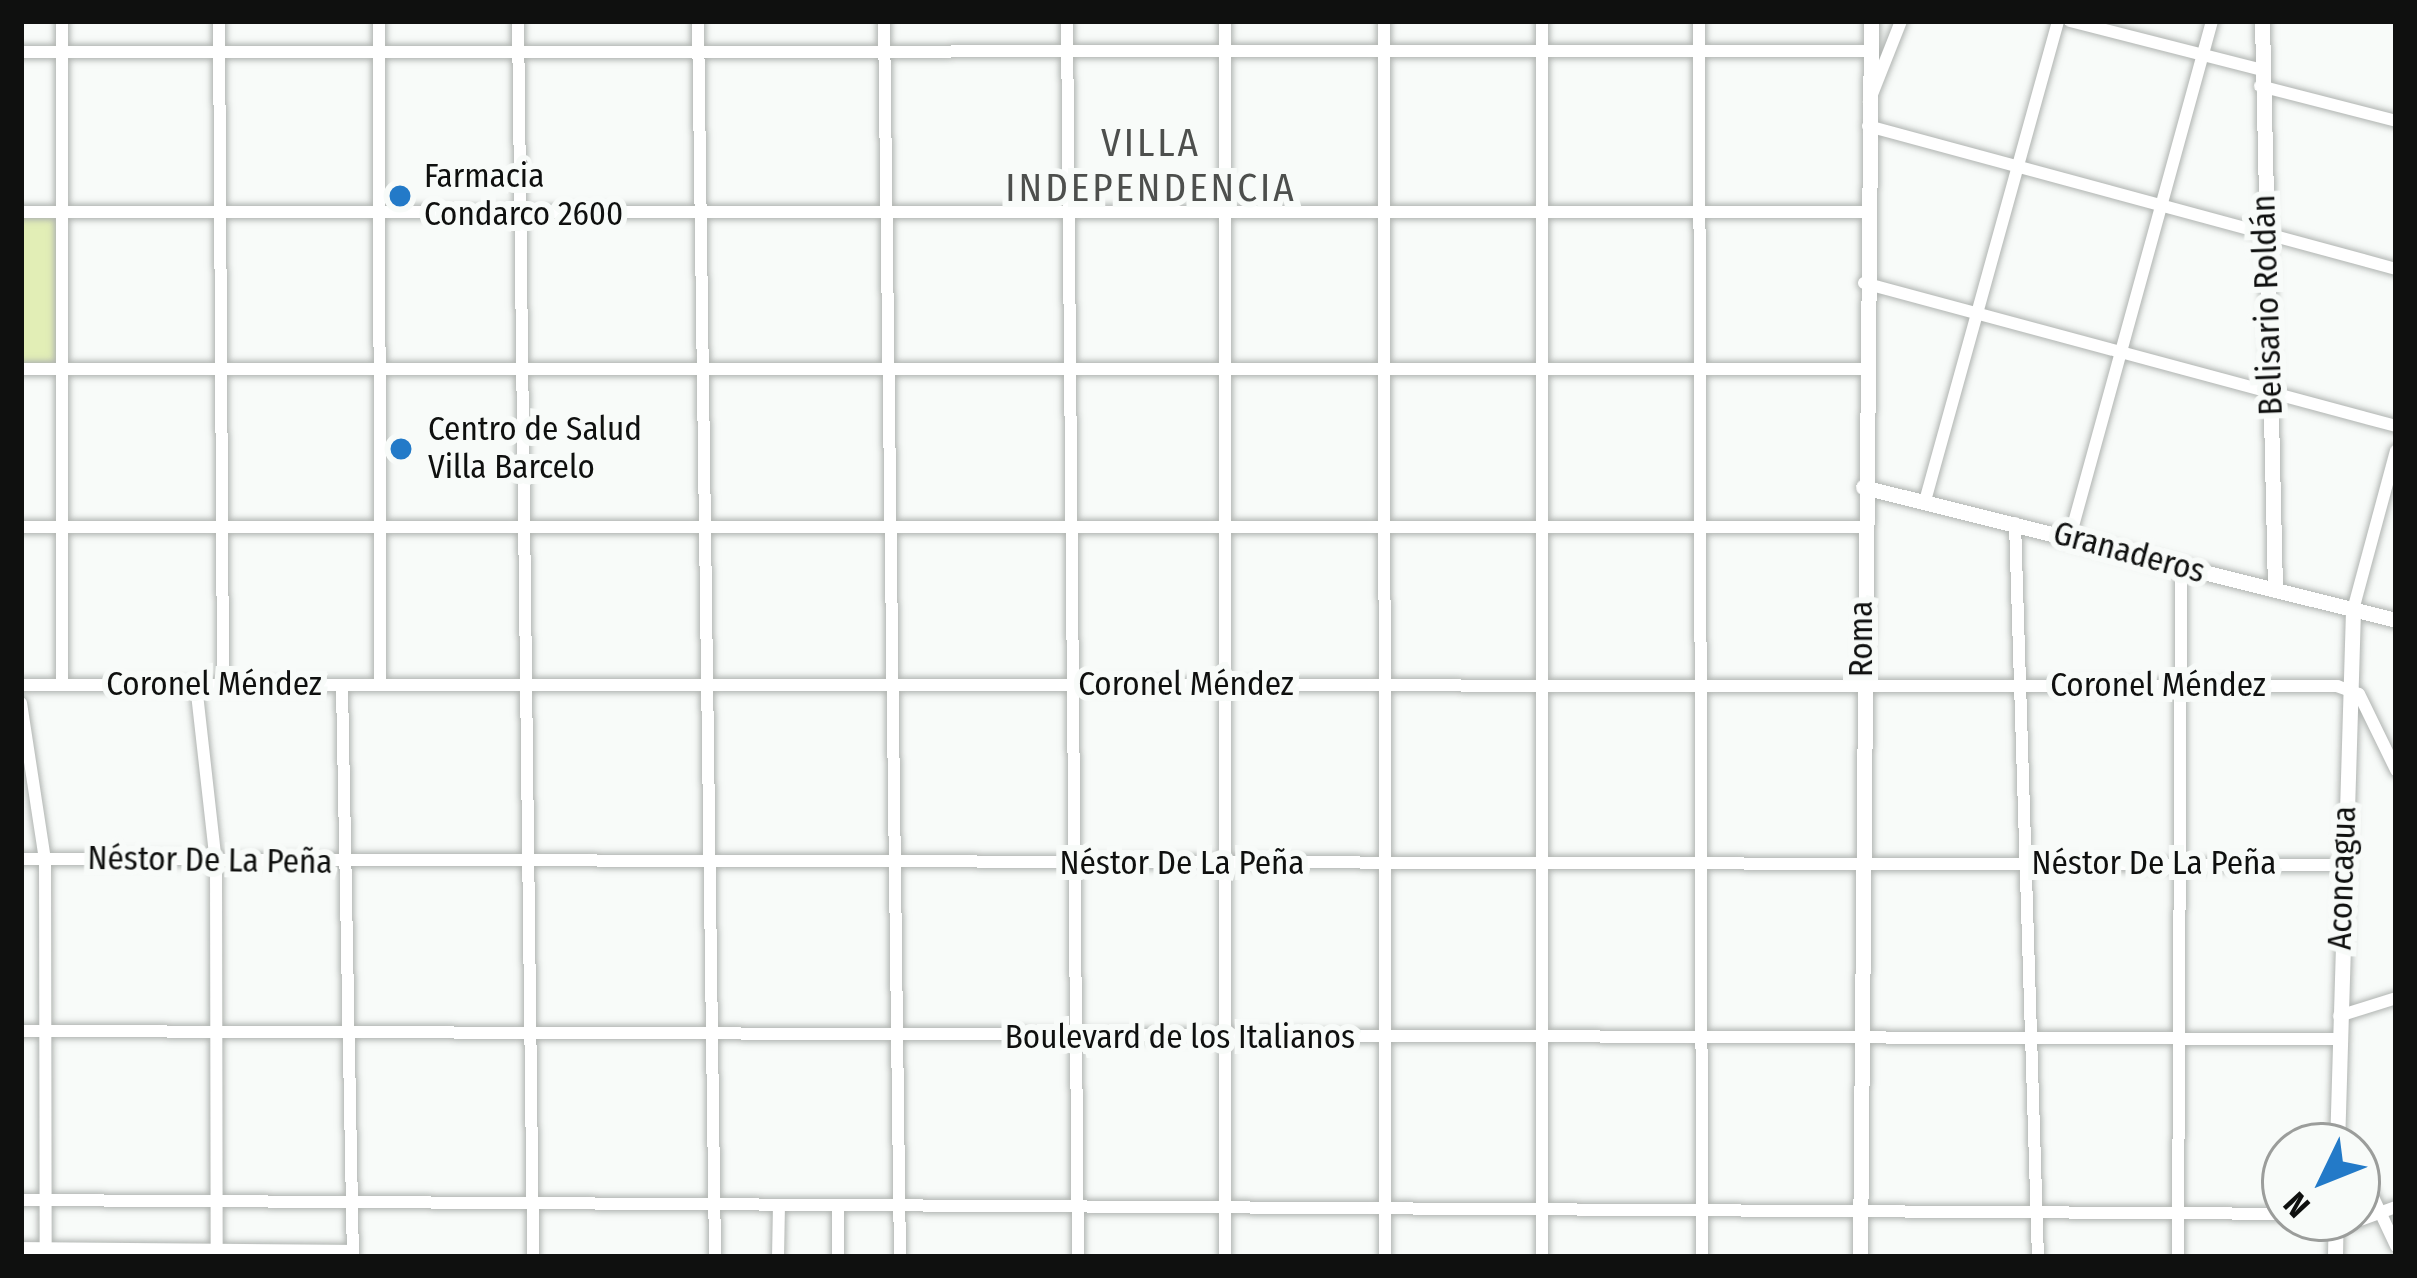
<!DOCTYPE html>
<meta charset="utf-8">
<style>
body{margin:0}
#map{position:relative;width:2417px;height:1278px;overflow:hidden;background:#f8fbf9;font-family:"Fira Sans Condensed",sans-serif}
div>[style]{position:absolute}
[style*='--x']{left:calc(var(--x)*1px);top:calc(var(--y)*1px);width:calc(var(--w)*1px);rotate:calc(var(--a)*1deg)}
.green>*{inset:0;background:#e2eeb6}
.roads{filter:drop-shadow(0 0 3px #b0b4b1) drop-shadow(0 0 3px #b0b4b1)}
.minor>*{height:12px;margin:-6px;padding:0 6px;transform-origin:6px;border-radius:6px;background:#fff}
.tertiary>*{height:15px;margin:-7.5px;padding:0 7.5px;transform-origin:7.5px;border-radius:7.5px;background:#fff}
.dots>*{width:33px;height:33px;translate:-50% -50%;box-sizing:border-box;border:6px solid #f8fbf9;border-radius:50%}
span{translate:-50% -50%;white-space:nowrap;text-align:center;line-height:1.15;-webkit-text-stroke:12px #f8fbf9;paint-order:stroke}
.poi-label{font-size:33px;color:#0f100f}
.left{translate:0 -50%;text-align:left}
.street-label{font-size:33px;color:#0f100f}
.quarter-label{font-size:39px;color:#4d4f4d;letter-spacing:3px}
.frame{position:absolute;inset:0;border:24px solid #0f100f;pointer-events:none}
.north{position:absolute;left:2261px;top:1122px;width:120px;height:120px;box-sizing:border-box;background:#f8fbf9;border:3px solid #9b9d9b;border-radius:50%;rotate:227deg;font-size:33px;font-weight:700;line-height:48px;text-align:center;color:#0f100f}
.north::after{content:'';display:block;margin:auto;width:42px;height:54px;background:#237ac8;clip-path:polygon(50% 0,100% 100%,50% 72%,0 100%)}
</style>
<div id="map">
<div class="green">
<i style="clip-path:polygon(21px 212px,61px 212px,62px 369px,21px 369px)"></i>
</div>
<div class="roads">
<div class="minor">
<i style="--x:62;--y:21;--w:663;--a:90"></i>
<i style="--x:219;--y:21;--w:663;--a:89.65"></i>
<i style="--x:379;--y:21;--w:663;--a:89.91"></i>
<i style="--x:518;--y:21;--w:1236;--a:89.3"></i>
<i style="--x:698;--y:21;--w:1236;--a:89.21"></i>
<i style="--x:884;--y:21;--w:1236;--a:89.26"></i>
<i style="--x:1067;--y:21;--w:1236;--a:89.49"></i>
<i style="--x:1384;--y:21;--w:1236;--a:89.95"></i>
<i style="--x:1699;--y:21;--w:1236;--a:89.86"></i>
<i style="--x:2070;--y:21;--w:194;--a:14.3"></i>
<i style="--x:21;--y:52;--w:1849;--a:-0.03"></i>
<i style="--x:2260;--y:86;--w:140;--a:14.4"></i>
<i style="--x:1869;--y:102;--w:87;--a:-68.4"></i>
<i style="--x:1868;--y:126;--w:547;--a:15.15"></i>
<i style="--x:21;--y:212;--w:1844;--a:0"></i>
<i style="--x:1864;--y:283;--w:551;--a:15.05"></i>
<i style="--x:21;--y:369;--w:1842;--a:0"></i>
<i style="--x:1925;--y:501;--w:498;--a:-74.5"></i>
<i style="--x:2015;--y:523;--w:734;--a:88.21"></i>
<i style="--x:21;--y:527;--w:1841;--a:0"></i>
<i style="--x:2070;--y:537;--w:535;--a:-74.61"></i>
<i style="--x:2353;--y:610;--w:165;--a:-74.9"></i>
<i style="--x:21;--y:685;--w:2316;--a:0.02"></i>
<i style="--x:2337;--y:686;--w:23;--a:20"></i>
<i style="--x:2359;--y:694;--w:85;--a:64"></i>
<i style="--x:196;--y:685;--w:179;--a:83.6"></i>
<i style="--x:216;--y:863;--w:394;--a:89.9"></i>
<i style="--x:342;--y:686;--w:571;--a:88.9"></i>
<i style="--x:21;--y:703;--w:159;--a:81.3"></i>
<i style="--x:45;--y:860;--w:397;--a:89.9"></i>
<i style="--x:21;--y:859;--w:2322;--a:0.15"></i>
<i style="--x:2339;--y:1016;--w:60;--a:-17.5"></i>
<i style="--x:21;--y:1031;--w:2317;--a:0.2"></i>
<i style="--x:2357;--y:1163;--w:92;--a:64.8"></i>
<i style="--x:21;--y:1200;--w:2264;--a:0.35"></i>
<i style="--x:838;--y:1207;--w:50;--a:90"></i>
<i style="--x:2331;--y:1218;--w:19;--a:18"></i>
<i style="--x:2349;--y:1224;--w:50;--a:-19.9"></i>
<i style="--x:21;--y:1248;--w:332;--a:0.5"></i>
<i style="--x:778;--y:1257;--w:51;--a:-88.9"></i>
<i style="--x:1225;--y:1257;--w:1236;--a:-90"></i>
<i style="--x:1542;--y:1257;--w:1236;--a:-90"></i>
<i style="--x:2178;--y:1257;--w:689;--a:-89.75"></i>
</div>
<div class="tertiary">
<i style="--x:2262;--y:21;--w:569;--a:88.69"></i>
<i style="--x:1863;--y:487;--w:549;--a:14.01"></i>
<i style="--x:2337;--y:1146;--w:536;--a:-88.29"></i>
<i style="--x:1860;--y:1257;--w:1236;--a:-89.49"></i>
<i style="--x:2335;--y:1257;--w:39;--a:-89"></i>
</div>
</div>
<div class="dots">
<i style="left:400px;top:196px;background:#237ac8"></i>
<i style="left:401px;top:449px;background:#237ac8"></i>
</div>
<div class="poi-label">
<span class="left" style="left:424px;top:196px">Farmacia<br>Condarco 2600</span>
<span class="left" style="left:428px;top:449px">Centro de Salud<br>Villa Barcelo</span>
</div>
<div class="street-label">
<span style="left:2268px;top:305px;rotate:-92deg">Belisario Roldán</span>
<span style="left:2129px;top:553px;rotate:15deg">Granaderos</span>
<span style="left:1862px;top:639px;rotate:-90deg">Roma</span>
<span style="left:214px;top:685px">Coronel Méndez</span>
<span style="left:1186px;top:685px">Coronel Méndez</span>
<span style="left:2158px;top:686px">Coronel Méndez</span>
<span style="left:210px;top:861px;rotate:1deg">Néstor De La Peña</span>
<span style="left:1182px;top:864px">Néstor De La Peña</span>
<span style="left:2154px;top:864px">Néstor De La Peña</span>
<span style="left:2343px;top:878px;rotate:-88deg">Aconcagua</span>
<span style="left:1180px;top:1038px">Boulevard de los Italianos</span>
</div>
<div class="quarter-label">
<span style="left:1151px;top:166px">VILLA<br>INDEPENDENCIA</span>
</div>
<div class="frame"></div>
<div class="north">N</div>
</div>
